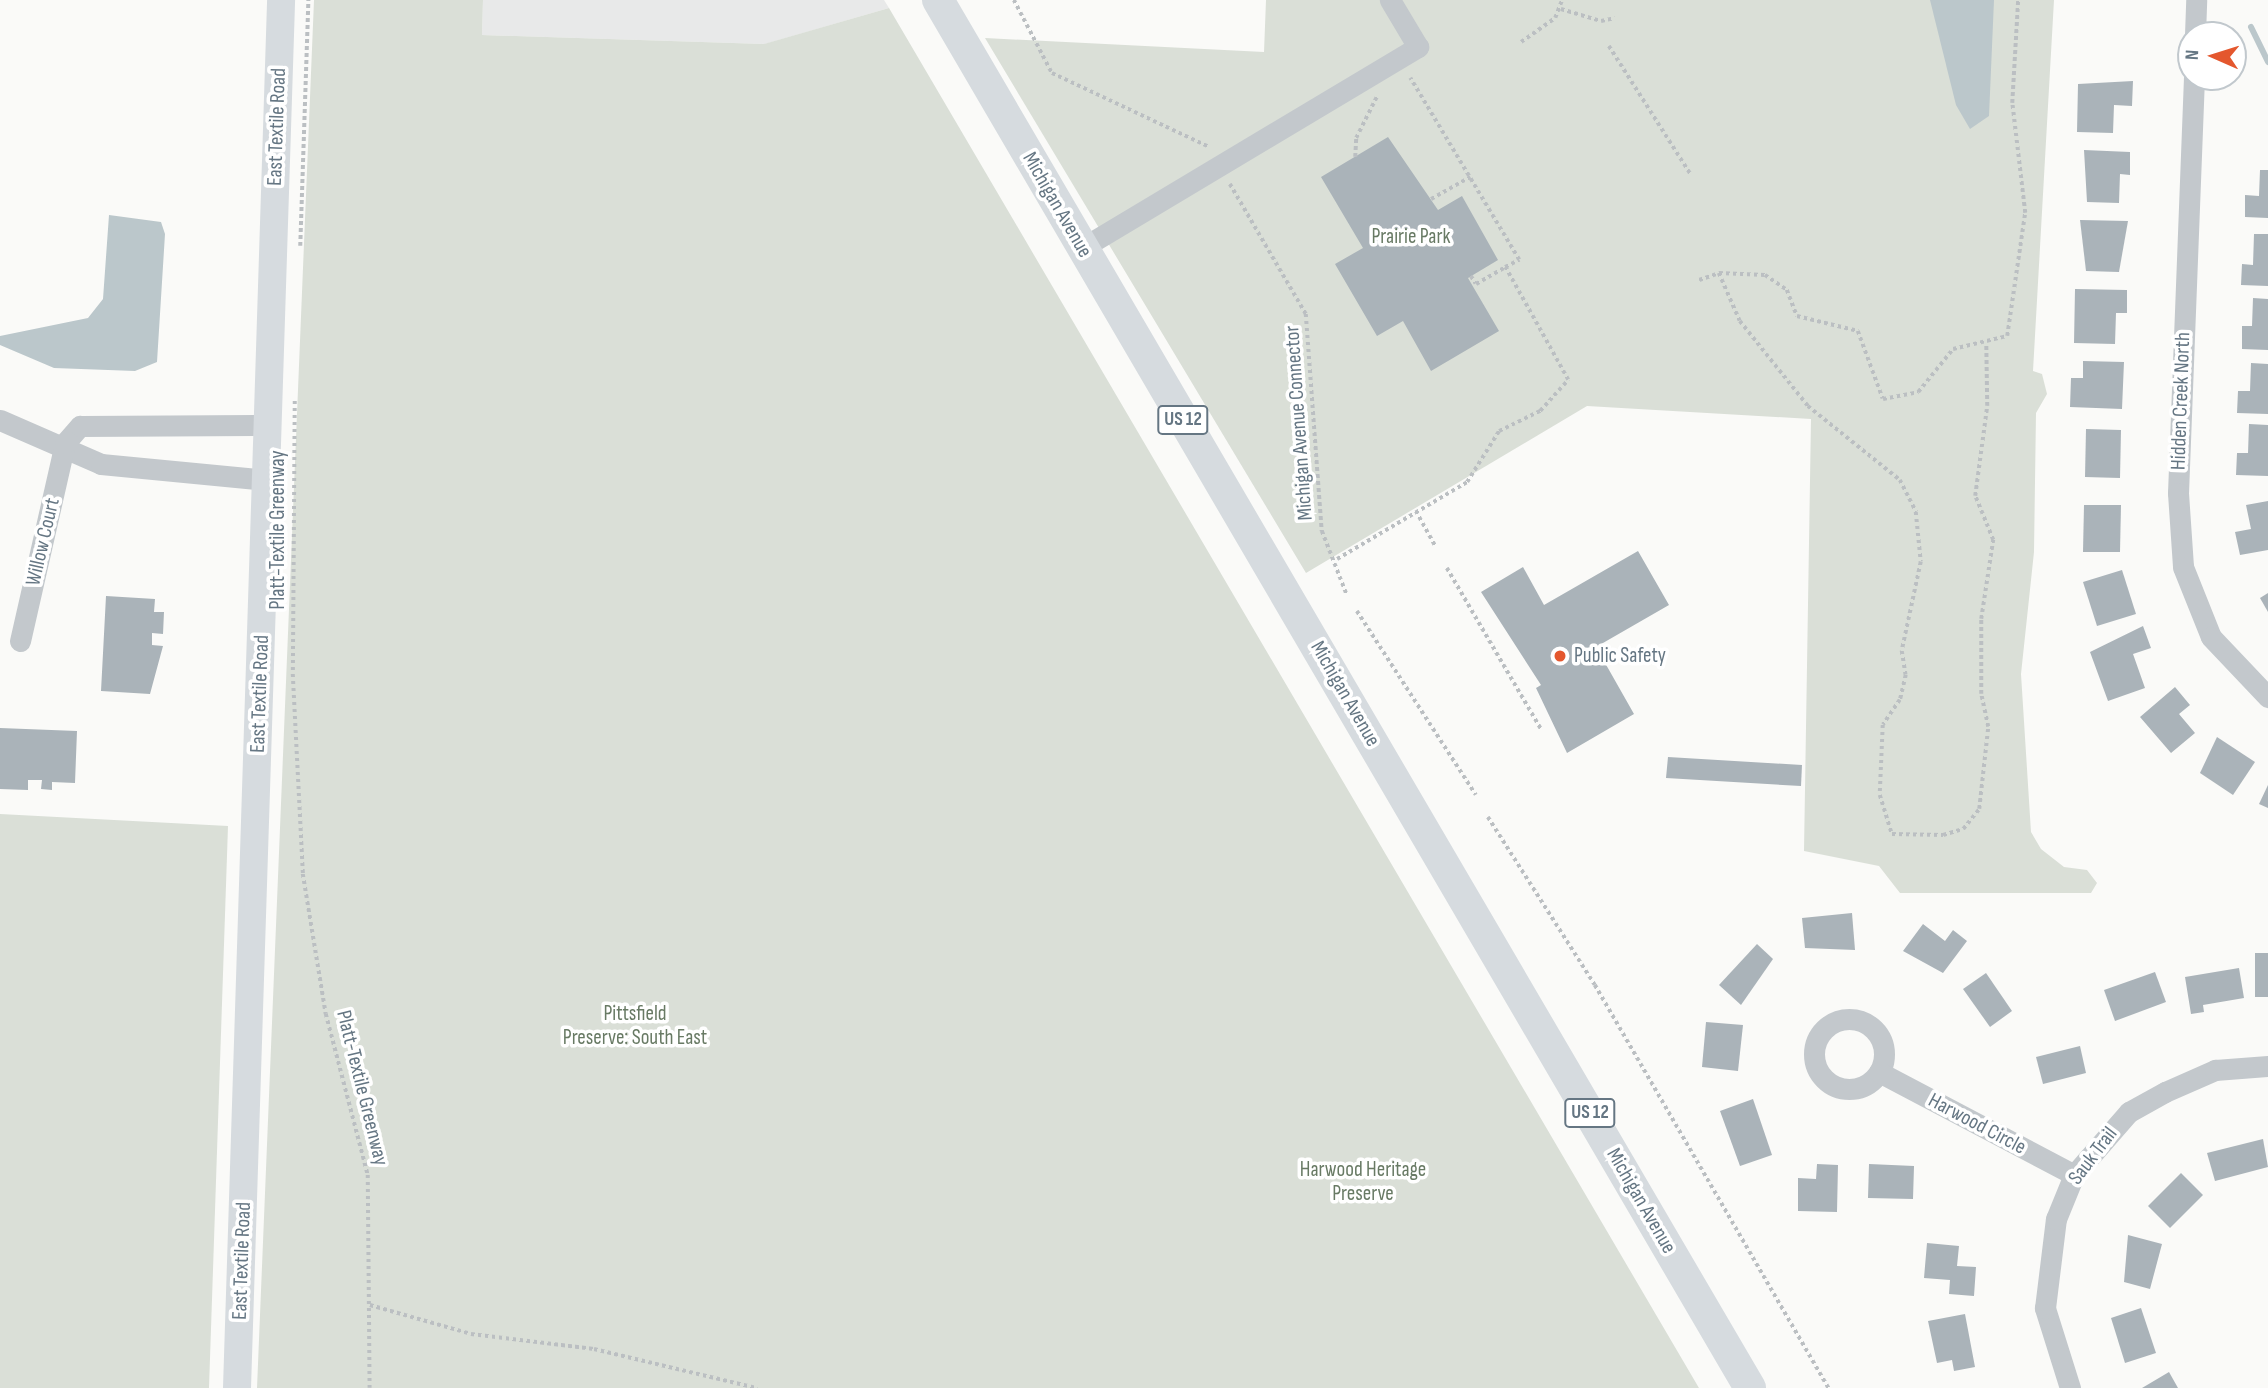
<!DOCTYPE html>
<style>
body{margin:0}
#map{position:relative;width:2268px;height:1388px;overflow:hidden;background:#fafaf8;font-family:"Sofia Sans Condensed",sans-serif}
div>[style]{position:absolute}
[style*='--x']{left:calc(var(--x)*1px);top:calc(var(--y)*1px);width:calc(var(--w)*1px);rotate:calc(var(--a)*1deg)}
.built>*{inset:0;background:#e8e9e9}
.green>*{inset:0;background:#dadfd7}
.water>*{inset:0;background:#bbc7cb}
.stream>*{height:6px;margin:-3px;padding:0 3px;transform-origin:3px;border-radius:3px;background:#bbc7cb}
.building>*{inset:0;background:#aab3b9}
.path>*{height:3.5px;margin-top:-1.75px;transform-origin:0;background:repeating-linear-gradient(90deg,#bbbfc2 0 3.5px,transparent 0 7px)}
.minor>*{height:21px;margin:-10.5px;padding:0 10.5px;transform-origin:10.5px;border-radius:10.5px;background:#c3c8cc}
.minor>.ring{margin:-10.5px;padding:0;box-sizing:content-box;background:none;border:21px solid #c3c8cc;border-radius:50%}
.major>*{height:28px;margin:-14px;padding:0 14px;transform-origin:14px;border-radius:14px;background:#d6dbdf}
.highway>*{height:32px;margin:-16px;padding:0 16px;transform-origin:16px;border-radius:16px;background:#d6dbdf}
.dots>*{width:19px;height:19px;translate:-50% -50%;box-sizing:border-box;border:4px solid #fff;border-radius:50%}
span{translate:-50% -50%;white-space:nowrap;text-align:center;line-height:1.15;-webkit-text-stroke:7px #fff;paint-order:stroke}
.shield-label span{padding:2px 5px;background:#fff;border:2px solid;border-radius:5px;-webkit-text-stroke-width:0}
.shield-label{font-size:19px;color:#657683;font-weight:700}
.street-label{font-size:21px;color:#657683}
.park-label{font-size:21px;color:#687a64}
.poi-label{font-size:21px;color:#657683}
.left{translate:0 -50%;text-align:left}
.north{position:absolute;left:2177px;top:21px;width:70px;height:70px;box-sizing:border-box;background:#fff;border:2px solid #c1c8cd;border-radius:50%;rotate:273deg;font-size:19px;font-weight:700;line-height:28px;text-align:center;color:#657683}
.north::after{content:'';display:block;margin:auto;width:24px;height:32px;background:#e4572e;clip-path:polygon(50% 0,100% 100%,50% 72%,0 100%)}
</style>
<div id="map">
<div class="built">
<i style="clip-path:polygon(483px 0,884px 0,889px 8px,765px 44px,482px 35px)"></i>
</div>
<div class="green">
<i style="clip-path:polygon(314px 0,483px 0,482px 35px,764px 44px,889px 8px,1699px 1388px,257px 1388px)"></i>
<i style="clip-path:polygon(1266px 0,2054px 0,2033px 371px,2042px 374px,2047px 394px,2036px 413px,2034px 552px,2021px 674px,2031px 832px,2041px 849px,2064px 867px,2087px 870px,2097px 883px,2091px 893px,1900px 893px,1879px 866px,1804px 851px,1811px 419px,1587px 406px,1306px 573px,985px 38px,1264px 52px)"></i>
<i style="clip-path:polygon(0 814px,228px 826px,209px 1388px,0 1388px)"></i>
</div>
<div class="water">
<i style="clip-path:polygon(1930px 0,1994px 0,1989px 116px,1970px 129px,1956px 105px)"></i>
<i style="clip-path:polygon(109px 215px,161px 222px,165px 234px,157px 362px,135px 371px,54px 368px,0 345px,0 336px,88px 318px,103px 299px)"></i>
</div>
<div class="stream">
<i style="--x:2251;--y:27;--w:39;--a:64"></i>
</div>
<div class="building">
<i style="clip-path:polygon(2133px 81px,2132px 106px,2114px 105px,2113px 133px,2077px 132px,2078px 84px)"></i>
<i style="clip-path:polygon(1388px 137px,1438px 210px,1462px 196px,1498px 260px,1468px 278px,1499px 331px,1431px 371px,1403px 321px,1377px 336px,1335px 264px,1363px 248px,1321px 177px)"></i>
<i style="clip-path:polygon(2084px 150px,2130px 152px,2130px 175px,2120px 174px,2119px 203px,2087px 202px)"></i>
<i style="clip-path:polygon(2260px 170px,2268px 170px,2268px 218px,2245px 217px,2245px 195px,2259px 196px)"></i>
<i style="clip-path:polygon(2080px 220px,2128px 221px,2119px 272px,2086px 271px)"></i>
<i style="clip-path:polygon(2254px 234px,2268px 234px,2268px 286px,2241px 285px,2242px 264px,2253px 265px)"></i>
<i style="clip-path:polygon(2075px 289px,2127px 290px,2127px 313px,2116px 313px,2115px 344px,2074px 343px)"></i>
<i style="clip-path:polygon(2253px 298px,2268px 299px,2268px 350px,2242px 349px,2242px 326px,2252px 326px)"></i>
<i style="clip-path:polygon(2083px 361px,2124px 362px,2122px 409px,2070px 407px,2071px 378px,2083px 378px)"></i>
<i style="clip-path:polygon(2251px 363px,2268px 364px,2268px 414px,2237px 413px,2238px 391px,2250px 391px)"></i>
<i style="clip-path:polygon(2249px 424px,2268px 425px,2268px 476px,2236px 475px,2237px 453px,2248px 453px)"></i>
<i style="clip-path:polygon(2086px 429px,2121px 430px,2120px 478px,2085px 477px)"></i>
<i style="clip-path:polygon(2268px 501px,2268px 550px,2240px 555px,2235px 532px,2251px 529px,2246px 505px)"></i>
<i style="clip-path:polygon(2084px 505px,2121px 505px,2120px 552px,2083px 552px)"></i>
<i style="clip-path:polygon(1638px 551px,1669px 605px,1596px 647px,1634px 714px,1567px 753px,1536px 688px,1541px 685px,1481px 592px,1523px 567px,1544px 605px)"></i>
<i style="clip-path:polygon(2122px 570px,2136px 614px,2097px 626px,2083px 582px)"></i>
<i style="clip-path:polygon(2268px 593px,2268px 612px,2260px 598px)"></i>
<i style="clip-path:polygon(106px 596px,155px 599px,154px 612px,164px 612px,163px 634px,152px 633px,152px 645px,163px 646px,150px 694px,101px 691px)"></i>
<i style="clip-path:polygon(2143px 626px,2151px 648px,2133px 654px,2145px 688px,2108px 701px,2090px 652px)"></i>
<i style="clip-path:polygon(2175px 687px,2190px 705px,2179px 714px,2195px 733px,2171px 753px,2140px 717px)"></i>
<i style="clip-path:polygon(0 728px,77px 731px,75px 783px,52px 782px,52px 790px,41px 789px,42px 780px,28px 780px,28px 790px,0 789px)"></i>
<i style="clip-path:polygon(2217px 737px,2255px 762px,2233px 795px,2200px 773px)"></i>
<i style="clip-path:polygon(1668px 757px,1802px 765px,1801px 786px,1666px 778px)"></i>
<i style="clip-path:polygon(2268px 785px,2268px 808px,2259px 804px)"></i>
<i style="clip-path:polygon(1852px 913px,1855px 950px,1805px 948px,1802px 918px)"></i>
<i style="clip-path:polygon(1923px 924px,1945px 941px,1953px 930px,1967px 941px,1943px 973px,1903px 951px)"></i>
<i style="clip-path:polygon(1757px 944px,1773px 959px,1741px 1005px,1719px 985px)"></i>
<i style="clip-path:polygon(2255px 953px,2268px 953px,2268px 997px,2255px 997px)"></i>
<i style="clip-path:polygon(2239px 968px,2244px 998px,2203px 1005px,2204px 1012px,2191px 1014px,2185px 977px)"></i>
<i style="clip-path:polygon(2155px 972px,2166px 1002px,2115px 1021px,2104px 990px)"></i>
<i style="clip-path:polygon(1986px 973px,2012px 1011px,1990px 1027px,1963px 989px)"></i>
<i style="clip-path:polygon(1706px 1022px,1743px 1025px,1738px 1071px,1702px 1067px)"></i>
<i style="clip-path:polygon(2080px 1046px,2086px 1073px,2043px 1084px,2036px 1057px)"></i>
<i style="clip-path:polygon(1753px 1099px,1772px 1155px,1740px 1166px,1720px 1111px)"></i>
<i style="clip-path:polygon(2263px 1139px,2268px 1167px,2215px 1181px,2207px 1153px)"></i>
<i style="clip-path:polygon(1817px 1164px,1838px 1165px,1837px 1212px,1798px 1211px,1798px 1178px,1816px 1179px)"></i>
<i style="clip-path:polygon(1869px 1164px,1914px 1166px,1913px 1199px,1868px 1198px)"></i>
<i style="clip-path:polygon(2181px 1173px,2203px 1195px,2170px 1228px,2148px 1206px)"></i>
<i style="clip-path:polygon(2128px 1235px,2162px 1244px,2150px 1289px,2124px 1282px)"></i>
<i style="clip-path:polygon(1927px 1243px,1959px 1246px,1957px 1266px,1976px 1267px,1974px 1296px,1949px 1294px,1950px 1280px,1924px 1278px)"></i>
<i style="clip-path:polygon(2141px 1308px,2156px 1353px,2125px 1363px,2111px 1318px)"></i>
<i style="clip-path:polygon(1965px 1314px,1975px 1367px,1954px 1371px,1952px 1360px,1937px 1363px,1928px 1321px)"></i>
<i style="clip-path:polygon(2169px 1372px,2178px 1388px,2142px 1388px)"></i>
</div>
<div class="path">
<i style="--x:1014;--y:0;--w:82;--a:62.5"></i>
<i style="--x:1052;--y:73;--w:174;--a:25.2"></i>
<i style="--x:1561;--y:9;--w:42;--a:16.7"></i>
<i style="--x:1601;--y:21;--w:14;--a:-12"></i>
<i style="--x:1521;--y:42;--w:42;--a:-35.2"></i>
<i style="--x:1555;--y:18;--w:19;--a:-69"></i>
<i style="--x:1609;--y:46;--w:151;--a:57.5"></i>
<i style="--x:1355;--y:157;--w:19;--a:-87"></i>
<i style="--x:1356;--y:138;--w:47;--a:-63.4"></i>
<i style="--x:1230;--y:184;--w:151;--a:59.7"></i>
<i style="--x:1306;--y:314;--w:218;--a:85.8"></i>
<i style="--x:1322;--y:531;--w:69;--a:68.7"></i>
<i style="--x:1431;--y:199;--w:45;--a:-29.4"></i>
<i style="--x:300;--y:246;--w:246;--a:-88.1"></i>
<i style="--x:1719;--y:273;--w:52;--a:66.4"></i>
<i style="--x:1740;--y:321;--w:109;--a:51.3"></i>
<i style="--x:1808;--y:406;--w:118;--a:38.8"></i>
<i style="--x:1900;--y:480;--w:36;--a:63"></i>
<i style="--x:1916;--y:512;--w:50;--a:84.3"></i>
<i style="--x:1921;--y:562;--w:91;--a:102.1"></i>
<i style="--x:1902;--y:651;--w:24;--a:81"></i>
<i style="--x:1906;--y:675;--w:26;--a:103"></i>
<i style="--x:1900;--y:700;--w:30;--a:124"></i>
<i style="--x:1883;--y:725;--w:70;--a:92.5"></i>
<i style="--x:1880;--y:795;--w:41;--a:72.9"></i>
<i style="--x:1892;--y:834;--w:51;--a:1.1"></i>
<i style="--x:1943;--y:835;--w:21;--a:-17"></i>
<i style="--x:1963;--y:829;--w:26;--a:-51"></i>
<i style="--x:1979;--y:809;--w:82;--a:-83.7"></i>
<i style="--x:1988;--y:727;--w:34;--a:-102"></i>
<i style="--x:1981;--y:694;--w:75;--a:-90"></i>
<i style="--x:1981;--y:619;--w:80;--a:-81.4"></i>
<i style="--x:1993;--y:540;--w:48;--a:-112.2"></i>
<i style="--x:1975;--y:496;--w:91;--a:-82.4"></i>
<i style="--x:1987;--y:406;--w:61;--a:-90.9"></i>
<i style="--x:1471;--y:276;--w:9;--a:58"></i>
<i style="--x:1476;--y:284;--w:34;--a:-30"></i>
<i style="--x:1699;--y:280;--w:21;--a:-19"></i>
<i style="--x:1719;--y:273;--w:46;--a:2.5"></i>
<i style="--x:1765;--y:275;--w:27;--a:34"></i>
<i style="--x:1787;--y:290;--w:28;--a:69"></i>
<i style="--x:1797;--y:316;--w:63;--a:13.8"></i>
<i style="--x:1858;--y:331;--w:72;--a:69.8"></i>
<i style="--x:1883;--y:399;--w:36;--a:-11"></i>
<i style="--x:1918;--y:392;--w:55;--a:-50.9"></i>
<i style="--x:1953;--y:349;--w:56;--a:-13.5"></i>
<i style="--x:2007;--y:336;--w:124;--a:-81.7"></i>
<i style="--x:2025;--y:213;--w:111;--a:-96.7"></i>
<i style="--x:2012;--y:103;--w:103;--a:-86.7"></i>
<i style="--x:295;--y:401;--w:273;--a:90.4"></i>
<i style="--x:293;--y:674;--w:200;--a:87.1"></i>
<i style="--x:303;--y:874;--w:142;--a:80.7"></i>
<i style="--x:326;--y:1014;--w:166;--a:75.4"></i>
<i style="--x:368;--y:1175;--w:213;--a:89.5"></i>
<i style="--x:1416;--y:511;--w:39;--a:61"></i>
<i style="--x:1337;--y:559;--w:151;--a:-30.6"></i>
<i style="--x:1467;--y:482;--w:60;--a:-57.9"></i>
<i style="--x:1499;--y:431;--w:46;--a:-26"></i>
<i style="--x:1540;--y:411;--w:42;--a:-47.9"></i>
<i style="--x:1568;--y:380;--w:129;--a:-119.1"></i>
<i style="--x:1505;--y:267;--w:16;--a:-27"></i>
<i style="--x:1519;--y:260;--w:212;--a:-120.9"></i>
<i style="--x:1447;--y:568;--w:186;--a:59.7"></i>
<i style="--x:1357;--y:611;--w:219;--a:57.1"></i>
<i style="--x:1488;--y:817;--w:199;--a:57.5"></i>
<i style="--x:1595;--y:985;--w:466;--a:59.9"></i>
<i style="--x:370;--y:1305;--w:105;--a:16"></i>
<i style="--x:471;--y:1334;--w:124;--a:7"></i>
<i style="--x:594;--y:1349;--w:168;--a:13.5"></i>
</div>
<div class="minor">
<i style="--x:2195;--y:35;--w:35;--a:-88"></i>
<i style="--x:2194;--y:77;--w:416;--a:92.2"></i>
<i style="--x:2178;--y:493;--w:74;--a:86.1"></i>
<i style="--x:2183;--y:567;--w:75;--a:68.2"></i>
<i style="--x:2211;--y:637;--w:83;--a:46.5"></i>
<i style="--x:1082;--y:248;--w:392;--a:-30.9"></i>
<i style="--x:1418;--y:47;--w:55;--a:-120.8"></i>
<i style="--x:0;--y:420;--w:110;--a:23.5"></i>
<i style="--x:101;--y:464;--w:166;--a:5.5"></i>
<i style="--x:20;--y:641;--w:203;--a:-77.2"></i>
<i style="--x:65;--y:443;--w:23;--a:-49"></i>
<i style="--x:80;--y:426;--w:188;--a:-0.3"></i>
<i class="ring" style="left:1814px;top:1019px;width:49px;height:49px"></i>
<i style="--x:1879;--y:1072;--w:221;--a:27.8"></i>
<i style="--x:2070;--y:1388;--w:84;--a:-107.4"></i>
<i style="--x:2045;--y:1308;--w:90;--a:-83"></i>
<i style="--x:2056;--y:1219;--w:48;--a:-67.8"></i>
<i style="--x:2074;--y:1175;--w:84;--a:-48.9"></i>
<i style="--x:2129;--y:1112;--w:41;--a:-29.1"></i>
<i style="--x:2165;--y:1092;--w:55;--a:-23.7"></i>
<i style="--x:2215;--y:1070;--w:53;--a:-4.3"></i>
</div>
<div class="major">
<i style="--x:237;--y:1388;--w:1389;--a:-88.18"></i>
</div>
<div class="highway">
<i style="--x:938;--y:0;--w:1608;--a:59.67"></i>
</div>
<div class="dots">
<i style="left:1560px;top:656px;background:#e4572e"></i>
</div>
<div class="shield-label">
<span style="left:1183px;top:420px">US 12</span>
<span style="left:1590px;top:1113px">US 12</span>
</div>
<div class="street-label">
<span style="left:277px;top:127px;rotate:-88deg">East Textile Road</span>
<span style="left:1057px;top:205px;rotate:60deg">Michigan Avenue</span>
<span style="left:2181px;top:401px;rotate:-88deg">Hidden Creek North</span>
<span style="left:1299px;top:423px;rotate:-94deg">Michigan Avenue Connector</span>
<span style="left:278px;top:530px;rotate:-90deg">Platt-Textile Greenway</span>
<span style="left:43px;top:542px;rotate:-77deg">Willow Court</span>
<span style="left:260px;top:694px;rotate:-88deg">East Textile Road</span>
<span style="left:1345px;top:694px;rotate:60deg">Michigan Avenue</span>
<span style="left:362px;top:1088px;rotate:76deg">Platt-Textile Greenway</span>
<span style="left:1977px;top:1124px;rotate:28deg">Harwood Circle</span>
<span style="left:2093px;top:1156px;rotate:-53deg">Sauk Trail</span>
<span style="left:1641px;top:1201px;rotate:60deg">Michigan Avenue</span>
<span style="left:242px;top:1261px;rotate:-88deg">East Textile Road</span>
</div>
<div class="park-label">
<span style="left:1411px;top:237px">Prairie Park</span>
<span style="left:635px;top:1026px">Pittsfield<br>Preserve: South East</span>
<span style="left:1363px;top:1182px">Harwood Heritage<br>Preserve</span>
</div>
<div class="poi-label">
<span class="left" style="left:1574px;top:656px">Public Safety</span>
</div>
<div class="north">N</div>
</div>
